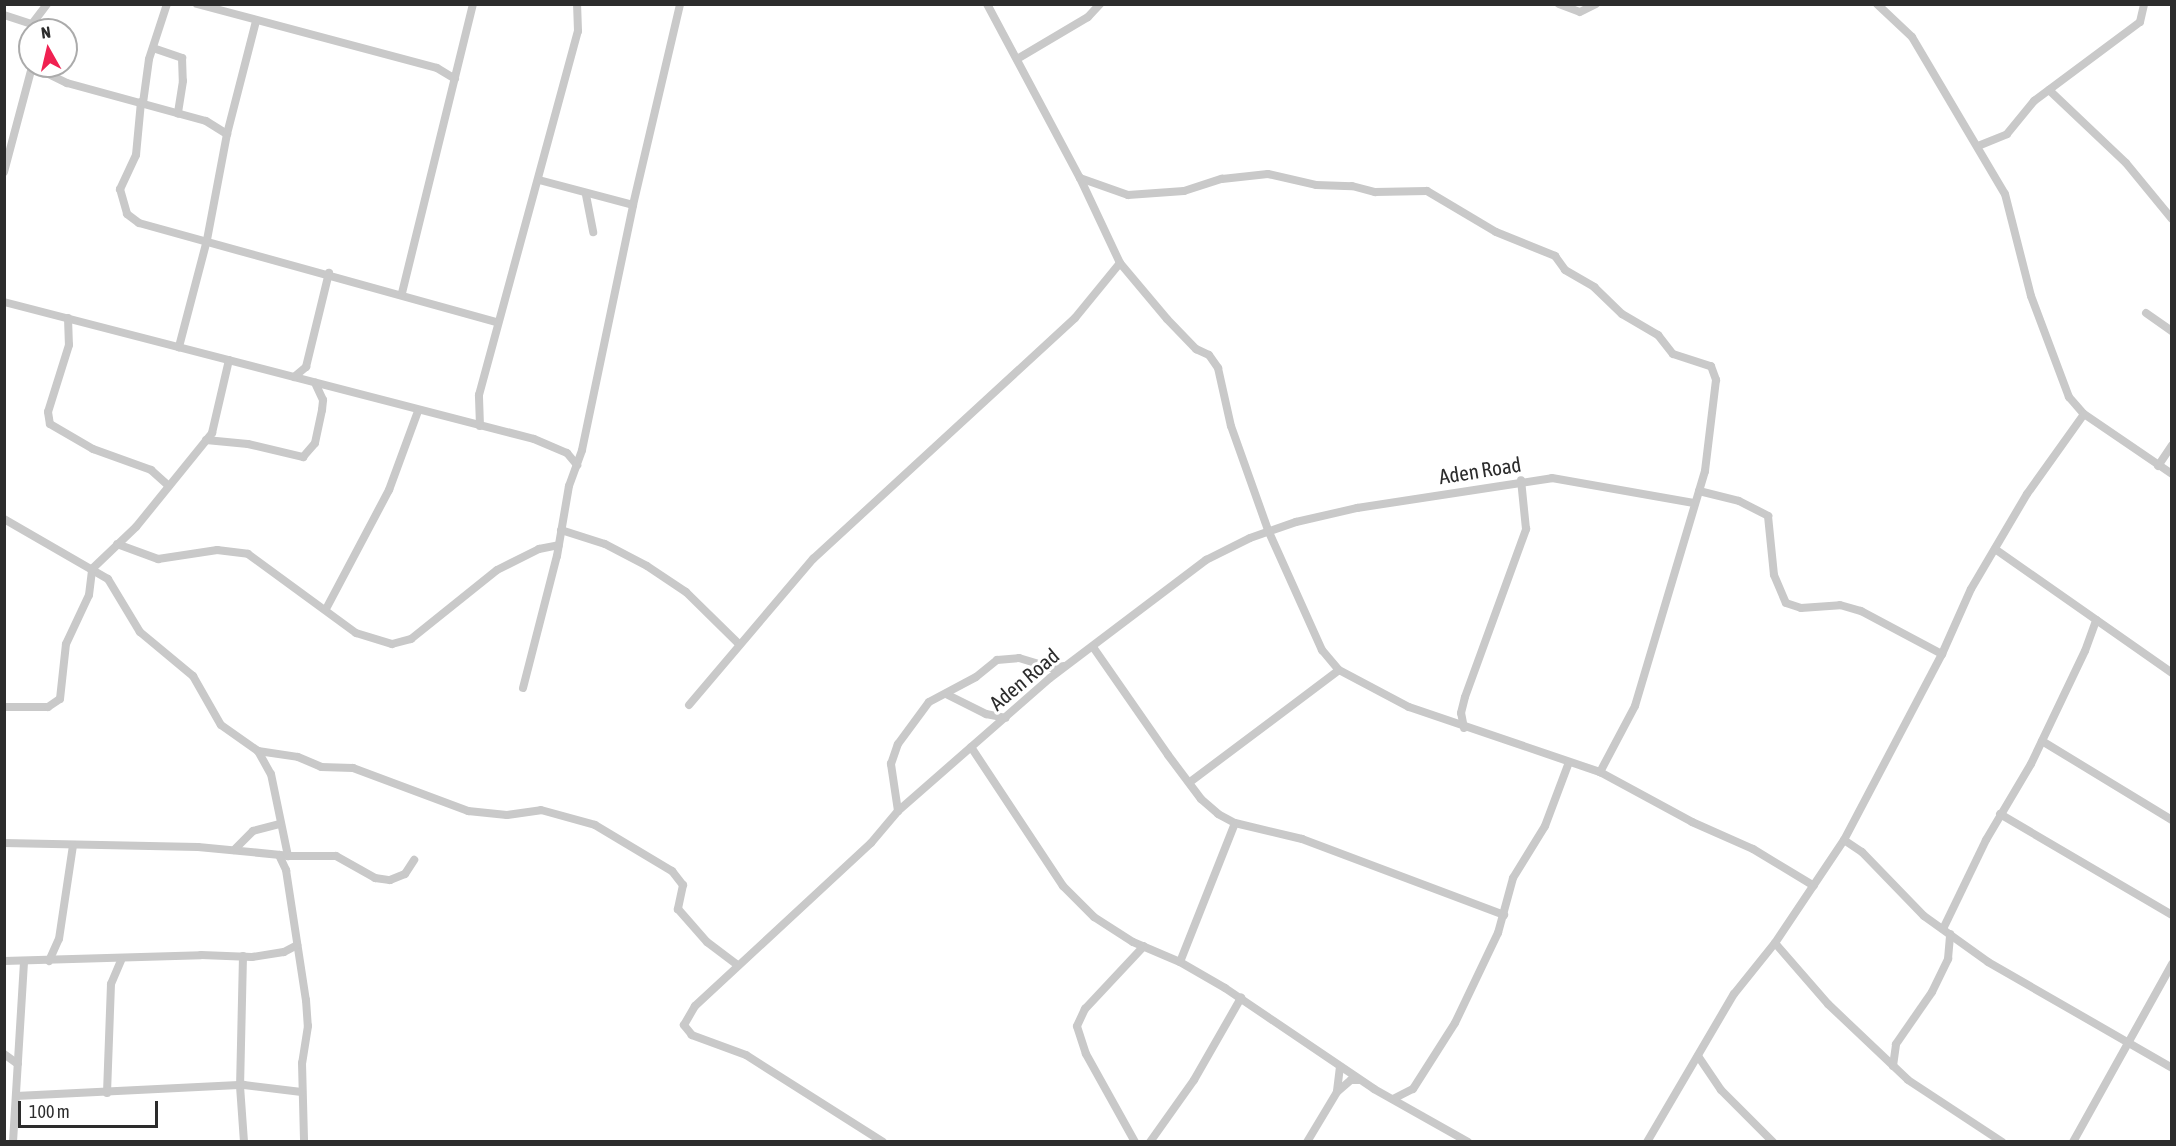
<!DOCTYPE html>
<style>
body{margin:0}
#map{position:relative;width:2176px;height:1146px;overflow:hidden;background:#fff;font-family:"Asap Condensed",sans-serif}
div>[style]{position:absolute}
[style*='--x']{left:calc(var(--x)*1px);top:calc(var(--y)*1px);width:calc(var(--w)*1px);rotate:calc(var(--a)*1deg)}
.minor>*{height:8px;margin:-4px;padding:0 4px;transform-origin:4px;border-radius:4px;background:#c9c9c9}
span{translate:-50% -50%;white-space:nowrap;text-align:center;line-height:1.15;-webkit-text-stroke:6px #fff;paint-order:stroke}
.street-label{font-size:21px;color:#2c2c2c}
.frame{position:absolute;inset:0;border:6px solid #2c2c2c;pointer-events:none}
.north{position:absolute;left:18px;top:18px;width:60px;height:60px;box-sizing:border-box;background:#fff;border:2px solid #ababab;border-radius:50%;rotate:352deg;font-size:16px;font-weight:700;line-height:24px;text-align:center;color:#2c2c2c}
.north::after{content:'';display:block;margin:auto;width:21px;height:27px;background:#f02151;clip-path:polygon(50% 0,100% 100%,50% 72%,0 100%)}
.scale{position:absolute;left:18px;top:1101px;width:140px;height:27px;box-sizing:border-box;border:3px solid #2c2c2c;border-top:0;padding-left:8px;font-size:18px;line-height:21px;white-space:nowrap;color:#2c2c2c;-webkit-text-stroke:4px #fff;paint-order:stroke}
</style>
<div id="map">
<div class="minor">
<i style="--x:197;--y:4;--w:248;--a:14.9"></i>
<i style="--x:437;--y:68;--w:21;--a:31"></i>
<i style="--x:987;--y:4;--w:197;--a:61.9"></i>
<i style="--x:1080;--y:178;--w:94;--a:64.8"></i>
<i style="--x:1120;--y:263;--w:73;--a:50"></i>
<i style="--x:1167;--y:319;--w:42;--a:46"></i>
<i style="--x:1196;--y:349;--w:14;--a:25"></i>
<i style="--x:1209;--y:355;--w:16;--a:55"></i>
<i style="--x:1218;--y:368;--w:59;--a:77.4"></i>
<i style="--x:1231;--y:426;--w:110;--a:70.4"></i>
<i style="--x:1268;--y:530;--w:132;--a:65.8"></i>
<i style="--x:1322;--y:650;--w:26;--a:50"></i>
<i style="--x:1339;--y:670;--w:79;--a:27.9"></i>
<i style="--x:1409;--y:707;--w:202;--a:18.8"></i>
<i style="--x:1600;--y:772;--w:105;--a:28.5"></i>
<i style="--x:1692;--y:822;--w:67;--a:23.9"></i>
<i style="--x:1753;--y:849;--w:71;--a:31.2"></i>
<i style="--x:1559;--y:4;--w:22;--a:21"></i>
<i style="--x:1580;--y:12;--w:18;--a:-27"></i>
<i style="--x:1877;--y:4;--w:48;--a:43.3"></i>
<i style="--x:1912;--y:37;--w:182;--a:59.4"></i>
<i style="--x:2005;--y:194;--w:105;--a:75.7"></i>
<i style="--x:2031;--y:296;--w:108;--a:69.4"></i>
<i style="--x:2069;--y:397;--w:23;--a:49"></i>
<i style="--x:2084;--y:414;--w:107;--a:34.3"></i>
<i style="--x:4;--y:15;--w:29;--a:18"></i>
<i style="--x:32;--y:24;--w:6;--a:90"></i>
<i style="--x:32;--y:24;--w:25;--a:-53"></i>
<i style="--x:153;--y:48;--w:31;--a:19"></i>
<i style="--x:182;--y:58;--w:23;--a:88"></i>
<i style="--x:183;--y:81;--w:33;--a:99"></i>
<i style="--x:1017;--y:59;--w:82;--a:-30.6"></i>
<i style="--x:1088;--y:17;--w:18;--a:-47"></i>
<i style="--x:32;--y:66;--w:39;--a:26"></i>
<i style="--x:67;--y:83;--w:144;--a:15.3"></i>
<i style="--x:206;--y:121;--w:25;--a:32"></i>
<i style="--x:227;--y:134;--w:108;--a:100.7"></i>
<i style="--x:207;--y:240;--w:111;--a:104.7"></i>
<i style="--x:2049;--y:90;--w:106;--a:43.5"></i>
<i style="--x:2126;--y:163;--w:72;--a:50.6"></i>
<i style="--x:141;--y:102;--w:53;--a:95.4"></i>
<i style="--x:136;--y:155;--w:38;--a:115"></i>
<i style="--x:120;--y:189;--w:26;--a:74"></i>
<i style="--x:127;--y:214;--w:15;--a:37"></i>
<i style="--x:139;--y:223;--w:371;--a:15.5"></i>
<i style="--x:143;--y:103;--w:44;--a:-82.2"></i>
<i style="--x:149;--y:59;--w:58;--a:-71.9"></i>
<i style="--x:227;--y:134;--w:117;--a:-75.6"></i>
<i style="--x:1978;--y:146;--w:31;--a:-22"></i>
<i style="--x:2007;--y:134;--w:43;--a:-50.7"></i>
<i style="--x:2034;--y:101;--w:132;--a:-36.7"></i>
<i style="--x:2140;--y:22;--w:18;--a:-77"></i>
<i style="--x:4;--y:172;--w:109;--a:-75.1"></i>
<i style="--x:1080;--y:178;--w:51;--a:19.5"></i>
<i style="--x:1128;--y:195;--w:56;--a:-4.1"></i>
<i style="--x:1184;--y:191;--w:40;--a:-18"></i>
<i style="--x:1222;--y:179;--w:46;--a:-6.2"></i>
<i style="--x:1268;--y:174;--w:49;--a:12.9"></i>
<i style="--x:1316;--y:185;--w:36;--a:2"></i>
<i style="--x:1352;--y:186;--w:24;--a:15"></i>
<i style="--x:1375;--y:192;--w:52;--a:-1.1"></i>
<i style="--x:1427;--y:191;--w:80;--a:30.7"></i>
<i style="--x:1496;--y:232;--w:64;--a:22.1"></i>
<i style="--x:1555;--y:256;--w:17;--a:54"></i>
<i style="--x:1565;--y:270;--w:34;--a:30"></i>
<i style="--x:1594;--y:287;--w:39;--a:44"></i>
<i style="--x:1622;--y:314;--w:42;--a:30.3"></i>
<i style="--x:1658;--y:335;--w:24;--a:52"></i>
<i style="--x:1673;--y:354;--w:40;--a:18"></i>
<i style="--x:1711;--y:366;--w:15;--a:70"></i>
<i style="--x:1716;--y:380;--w:92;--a:96.9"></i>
<i style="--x:1705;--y:471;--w:245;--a:106.6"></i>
<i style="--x:1635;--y:706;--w:75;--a:117.9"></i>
<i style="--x:539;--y:180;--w:97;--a:14.9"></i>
<i style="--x:586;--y:195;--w:38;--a:79"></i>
<i style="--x:402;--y:293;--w:298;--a:-76.2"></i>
<i style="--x:4;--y:302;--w:547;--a:14.49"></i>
<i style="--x:534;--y:439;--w:36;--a:23"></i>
<i style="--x:567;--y:453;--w:16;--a:50"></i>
<i style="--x:2146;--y:313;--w:32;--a:35"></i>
<i style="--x:68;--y:318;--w:27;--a:88"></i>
<i style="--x:69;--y:345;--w:70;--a:107.4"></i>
<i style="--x:48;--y:412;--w:12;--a:81"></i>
<i style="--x:50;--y:424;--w:50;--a:30.2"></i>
<i style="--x:93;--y:449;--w:62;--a:19.9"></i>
<i style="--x:151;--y:470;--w:24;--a:42"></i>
<i style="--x:294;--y:377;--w:16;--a:-40"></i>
<i style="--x:306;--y:367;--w:97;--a:-76.3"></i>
<i style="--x:480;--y:426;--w:31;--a:-92"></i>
<i style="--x:479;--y:395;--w:377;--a:-74.8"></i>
<i style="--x:578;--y:31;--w:27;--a:-92"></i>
<i style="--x:206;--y:440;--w:42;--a:5.4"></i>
<i style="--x:248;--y:444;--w:57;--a:13.3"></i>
<i style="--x:303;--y:457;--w:18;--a:-49"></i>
<i style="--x:315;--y:443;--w:34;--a:-78"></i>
<i style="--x:322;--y:410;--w:10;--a:-84"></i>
<i style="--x:323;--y:400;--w:19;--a:-115"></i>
<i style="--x:2158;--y:466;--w:25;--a:-56"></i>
<i style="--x:1699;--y:491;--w:41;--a:14"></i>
<i style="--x:1739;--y:501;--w:33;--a:27"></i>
<i style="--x:1768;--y:516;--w:59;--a:84.2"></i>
<i style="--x:1774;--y:575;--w:30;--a:67"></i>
<i style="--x:1786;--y:603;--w:16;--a:18"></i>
<i style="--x:1801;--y:608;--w:39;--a:-4"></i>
<i style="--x:1840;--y:605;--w:22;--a:16"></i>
<i style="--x:1861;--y:611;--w:92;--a:28"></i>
<i style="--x:4;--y:519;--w:120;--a:30"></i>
<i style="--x:108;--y:579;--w:62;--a:58.9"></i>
<i style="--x:140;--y:632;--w:69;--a:39.7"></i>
<i style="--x:193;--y:676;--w:56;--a:60.3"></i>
<i style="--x:221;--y:725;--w:45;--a:35.1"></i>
<i style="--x:258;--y:751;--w:40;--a:8.5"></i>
<i style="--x:298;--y:757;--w:25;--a:23"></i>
<i style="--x:321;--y:767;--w:32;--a:2"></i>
<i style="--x:353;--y:768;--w:123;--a:20.5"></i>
<i style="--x:468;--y:811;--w:39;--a:6"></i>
<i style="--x:507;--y:815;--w:34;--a:-8"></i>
<i style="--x:541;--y:810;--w:56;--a:15.5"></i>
<i style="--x:595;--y:825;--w:90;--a:30.9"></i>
<i style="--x:672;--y:871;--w:18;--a:52"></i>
<i style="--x:683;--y:885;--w:25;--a:102"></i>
<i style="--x:678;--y:909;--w:44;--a:48.7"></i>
<i style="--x:707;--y:942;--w:39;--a:37"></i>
<i style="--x:561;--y:530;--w:46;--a:17.7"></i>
<i style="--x:605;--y:544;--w:47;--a:27.6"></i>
<i style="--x:647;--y:566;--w:47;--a:33.7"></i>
<i style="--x:686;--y:592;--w:74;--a:44.5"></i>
<i style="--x:117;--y:544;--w:44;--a:20.1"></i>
<i style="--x:158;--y:559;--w:60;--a:-8.7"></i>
<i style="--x:217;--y:550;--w:31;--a:7"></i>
<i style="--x:248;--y:554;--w:134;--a:36.2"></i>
<i style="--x:356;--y:633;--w:38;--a:17"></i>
<i style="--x:392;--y:644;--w:20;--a:-15"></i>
<i style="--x:411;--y:639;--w:110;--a:-38.7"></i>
<i style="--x:497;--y:570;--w:47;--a:-26.6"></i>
<i style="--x:539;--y:549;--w:20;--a:-11"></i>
<i style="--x:1995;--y:549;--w:216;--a:35"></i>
<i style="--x:326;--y:609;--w:135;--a:-62.1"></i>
<i style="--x:389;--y:490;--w:84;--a:-69.8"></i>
<i style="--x:1093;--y:647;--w:131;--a:55.2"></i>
<i style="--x:1168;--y:755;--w:55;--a:53.1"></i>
<i style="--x:1201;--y:799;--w:23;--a:41"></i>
<i style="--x:1218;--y:814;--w:19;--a:28"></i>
<i style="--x:1235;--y:823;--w:69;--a:13.4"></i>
<i style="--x:1302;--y:839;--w:216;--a:20.6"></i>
<i style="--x:523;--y:688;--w:136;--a:-75.6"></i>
<i style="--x:557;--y:556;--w:71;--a:-80.3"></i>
<i style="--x:569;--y:486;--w:38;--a:-70"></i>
<i style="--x:582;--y:450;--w:250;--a:-78.2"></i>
<i style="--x:633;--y:205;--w:206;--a:-76.8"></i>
<i style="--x:946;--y:694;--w:45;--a:26.6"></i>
<i style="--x:986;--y:714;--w:20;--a:11"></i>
<i style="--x:689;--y:705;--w:192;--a:-49.7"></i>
<i style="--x:813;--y:559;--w:356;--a:-42.6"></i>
<i style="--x:1075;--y:318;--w:71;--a:-50.7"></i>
<i style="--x:4;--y:707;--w:44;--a:0"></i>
<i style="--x:48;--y:707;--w:14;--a:-34"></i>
<i style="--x:60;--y:699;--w:55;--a:-83.8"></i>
<i style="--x:66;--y:644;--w:54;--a:-64.9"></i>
<i style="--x:89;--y:595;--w:26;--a:-83"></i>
<i style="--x:92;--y:569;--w:61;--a:-43.7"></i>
<i style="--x:136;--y:527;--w:121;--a:-51"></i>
<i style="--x:212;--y:433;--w:75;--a:-76.9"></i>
<i style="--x:1464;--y:728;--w:15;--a:-101"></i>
<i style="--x:1461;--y:713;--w:16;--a:-76"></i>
<i style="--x:1465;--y:697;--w:179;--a:-70"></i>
<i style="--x:1526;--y:529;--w:49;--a:-95.8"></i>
<i style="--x:2042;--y:741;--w:152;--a:31.3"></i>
<i style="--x:971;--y:747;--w:167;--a:56.5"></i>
<i style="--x:1063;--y:886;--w:44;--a:45"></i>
<i style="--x:1094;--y:917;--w:46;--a:32.7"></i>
<i style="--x:1133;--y:942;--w:51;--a:23.1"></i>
<i style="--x:1180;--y:962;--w:52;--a:30"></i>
<i style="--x:1225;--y:988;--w:180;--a:34.1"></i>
<i style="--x:1374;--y:1089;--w:108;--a:29.4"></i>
<i style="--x:258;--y:751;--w:26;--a:61"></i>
<i style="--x:271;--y:774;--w:84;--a:78.3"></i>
<i style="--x:1190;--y:782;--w:186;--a:-36.9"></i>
<i style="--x:898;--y:811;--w:48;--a:-98.5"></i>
<i style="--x:891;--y:764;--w:21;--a:-71"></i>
<i style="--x:898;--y:744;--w:52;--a:-53.6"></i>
<i style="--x:929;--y:702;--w:53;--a:-28"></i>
<i style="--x:976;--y:677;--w:27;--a:-39"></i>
<i style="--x:997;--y:660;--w:22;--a:-5"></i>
<i style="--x:1019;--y:658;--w:34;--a:17"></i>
<i style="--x:1051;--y:668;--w:12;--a:-9"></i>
<i style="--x:2000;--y:814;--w:199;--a:30.4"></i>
<i style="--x:1844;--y:840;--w:22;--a:34"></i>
<i style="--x:1862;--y:852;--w:89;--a:45.9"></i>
<i style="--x:1924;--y:916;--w:79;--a:35.7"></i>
<i style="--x:1988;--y:962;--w:212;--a:29.9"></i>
<i style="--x:4;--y:843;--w:194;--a:1.2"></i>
<i style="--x:198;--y:847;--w:93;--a:5.5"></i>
<i style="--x:291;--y:856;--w:45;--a:0"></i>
<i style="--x:336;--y:856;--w:45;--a:29.4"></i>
<i style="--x:375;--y:878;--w:15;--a:8"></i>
<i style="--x:390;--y:880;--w:16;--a:-22"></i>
<i style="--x:405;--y:874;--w:17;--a:-57"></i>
<i style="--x:234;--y:850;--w:27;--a:-45"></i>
<i style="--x:253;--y:831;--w:27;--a:-15"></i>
<i style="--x:279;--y:855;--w:17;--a:65"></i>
<i style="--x:286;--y:870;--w:132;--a:81.3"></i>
<i style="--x:306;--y:1000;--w:26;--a:86"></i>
<i style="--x:308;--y:1026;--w:37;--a:99"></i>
<i style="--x:302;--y:1063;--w:79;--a:88.5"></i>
<i style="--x:1943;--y:929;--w:99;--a:-64.2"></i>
<i style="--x:1986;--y:840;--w:88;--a:-59.4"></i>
<i style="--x:2031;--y:764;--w:125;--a:-64.5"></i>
<i style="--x:2085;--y:651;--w:33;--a:-70"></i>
<i style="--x:1775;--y:943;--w:81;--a:49"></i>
<i style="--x:1828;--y:1004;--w:110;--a:43.5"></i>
<i style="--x:1908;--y:1080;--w:113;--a:33.4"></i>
<i style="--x:243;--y:956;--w:130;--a:91.3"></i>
<i style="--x:240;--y:1086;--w:56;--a:85.9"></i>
<i style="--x:4;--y:961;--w:197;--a:-1.7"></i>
<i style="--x:201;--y:955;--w:51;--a:2.2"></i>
<i style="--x:252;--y:957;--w:32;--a:-9"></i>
<i style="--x:284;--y:952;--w:15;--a:-28"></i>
<i style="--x:49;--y:961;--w:24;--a:-66"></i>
<i style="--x:59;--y:939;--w:95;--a:-81.5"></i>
<i style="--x:1180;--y:962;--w:149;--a:-68.4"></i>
<i style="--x:4;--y:1054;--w:17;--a:36"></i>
<i style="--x:1698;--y:1056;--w:41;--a:55.9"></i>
<i style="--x:1721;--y:1090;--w:74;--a:45"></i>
<i style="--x:1893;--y:1066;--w:22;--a:-82"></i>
<i style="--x:1896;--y:1044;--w:63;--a:-55.3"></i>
<i style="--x:1932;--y:992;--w:37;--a:-64"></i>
<i style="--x:1948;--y:959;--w:25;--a:-85"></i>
<i style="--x:1337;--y:1091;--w:24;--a:-83"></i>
<i style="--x:107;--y:1093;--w:109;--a:-87.9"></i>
<i style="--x:111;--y:984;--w:26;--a:-67"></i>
<i style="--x:16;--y:1096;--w:228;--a:-2.8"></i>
<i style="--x:244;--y:1085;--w:58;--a:6.9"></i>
<i style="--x:1393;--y:1099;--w:22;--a:-27"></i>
<i style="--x:1413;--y:1089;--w:78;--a:-57.5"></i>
<i style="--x:1455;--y:1023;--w:100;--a:-64.5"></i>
<i style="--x:1498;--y:933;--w:57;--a:-74.7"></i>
<i style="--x:1513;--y:878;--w:61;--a:-58.4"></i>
<i style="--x:1545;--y:826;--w:68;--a:-69.4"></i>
<i style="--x:13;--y:1142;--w:180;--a:-86.5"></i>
<i style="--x:883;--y:1142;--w:162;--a:-147.6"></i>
<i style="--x:746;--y:1055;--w:58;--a:-159.7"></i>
<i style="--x:692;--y:1035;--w:13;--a:-129"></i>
<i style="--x:684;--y:1025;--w:22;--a:-60"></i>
<i style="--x:695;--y:1006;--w:240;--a:-42.8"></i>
<i style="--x:871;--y:843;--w:42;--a:-49.8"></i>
<i style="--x:898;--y:811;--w:202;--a:-41.2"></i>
<i style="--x:1050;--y:678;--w:196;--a:-37.1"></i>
<i style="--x:1206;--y:560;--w:49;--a:-26.6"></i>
<i style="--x:1250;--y:538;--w:49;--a:-19.2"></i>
<i style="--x:1296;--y:522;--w:63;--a:-12.9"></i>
<i style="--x:1357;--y:508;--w:197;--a:-8.7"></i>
<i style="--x:1552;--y:478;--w:144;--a:10"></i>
<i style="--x:1135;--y:1142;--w:101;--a:-119.1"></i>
<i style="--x:1086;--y:1054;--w:29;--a:-108"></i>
<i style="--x:1077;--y:1026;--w:19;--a:-65"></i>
<i style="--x:1085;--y:1009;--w:86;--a:-46.9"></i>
<i style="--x:1150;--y:1142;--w:76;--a:-54.6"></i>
<i style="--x:1194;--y:1080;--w:95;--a:-60.2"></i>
<i style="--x:1307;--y:1142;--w:58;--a:-59"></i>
<i style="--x:1337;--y:1092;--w:18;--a:-41"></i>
<i style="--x:1351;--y:1080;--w:8;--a:0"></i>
<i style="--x:1647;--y:1142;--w:172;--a:-59.6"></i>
<i style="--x:1734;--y:994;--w:65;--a:-51.2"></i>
<i style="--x:1775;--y:943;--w:124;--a:-56.2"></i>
<i style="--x:1844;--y:840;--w:210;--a:-62.2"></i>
<i style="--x:1942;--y:654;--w:71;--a:-66"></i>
<i style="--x:1971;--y:589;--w:110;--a:-59.5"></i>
<i style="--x:2027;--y:494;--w:98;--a:-54.5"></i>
<i style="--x:2073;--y:1142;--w:204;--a:-60.9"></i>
</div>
<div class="street-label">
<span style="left:1480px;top:470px;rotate:-9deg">Aden Road</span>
<span style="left:1024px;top:679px;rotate:-40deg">Aden Road</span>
</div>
<div class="frame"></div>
<div class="north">N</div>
<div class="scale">100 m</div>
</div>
